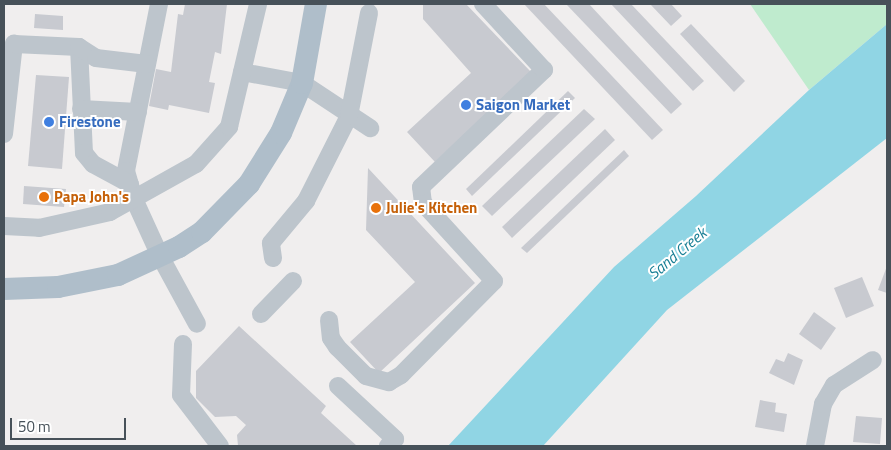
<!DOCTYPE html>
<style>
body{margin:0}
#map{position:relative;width:891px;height:450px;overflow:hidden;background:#f0eeee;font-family:"Titillium Web",sans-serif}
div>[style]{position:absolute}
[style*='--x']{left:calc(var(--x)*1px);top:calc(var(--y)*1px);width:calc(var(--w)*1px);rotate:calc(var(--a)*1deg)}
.green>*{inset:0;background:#bfebce}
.water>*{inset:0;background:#90d5e4}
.building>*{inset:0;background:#c8cad0}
.minor>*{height:18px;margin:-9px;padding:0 9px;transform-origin:9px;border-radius:9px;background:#bdc5cc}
.major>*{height:22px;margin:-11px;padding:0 11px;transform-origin:11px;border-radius:11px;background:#afbeca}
.dots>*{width:14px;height:14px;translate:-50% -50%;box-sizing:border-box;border:2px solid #fff;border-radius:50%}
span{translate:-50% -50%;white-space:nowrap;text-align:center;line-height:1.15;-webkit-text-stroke:4px #fff;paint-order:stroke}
.shop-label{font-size:15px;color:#366cbe;font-weight:700}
.left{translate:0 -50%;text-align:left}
.food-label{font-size:15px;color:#c56008;font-weight:700}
.water-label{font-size:16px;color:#187f95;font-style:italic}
.frame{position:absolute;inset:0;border:5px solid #475159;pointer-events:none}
.scale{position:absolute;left:10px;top:418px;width:116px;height:22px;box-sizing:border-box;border:2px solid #475159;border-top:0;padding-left:6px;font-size:15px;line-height:18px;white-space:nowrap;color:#475159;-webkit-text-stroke:4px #fff;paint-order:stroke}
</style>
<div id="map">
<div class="green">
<i style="clip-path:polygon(750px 4px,887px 4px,887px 24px,809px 90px)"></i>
</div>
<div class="water">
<i style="clip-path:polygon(887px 24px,887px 138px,667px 310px,543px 446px,448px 446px,614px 267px,696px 196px,809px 90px)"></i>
</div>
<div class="building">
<i style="clip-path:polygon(185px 4px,227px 4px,221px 54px,215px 52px,209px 82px,215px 83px,209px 113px,169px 105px,168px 110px,149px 106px,156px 69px,171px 72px,178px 14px,183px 15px)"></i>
<i style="clip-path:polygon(423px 4px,466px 4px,531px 72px,435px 162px,407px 132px,471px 73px,423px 19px)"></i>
<i style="clip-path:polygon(524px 4px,544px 4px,663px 130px,652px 140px)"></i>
<i style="clip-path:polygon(566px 4px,589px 4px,682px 104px,671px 114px)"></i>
<i style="clip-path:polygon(611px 4px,631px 4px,704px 81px,693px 91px)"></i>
<i style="clip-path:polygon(650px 4px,671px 4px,682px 16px,671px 26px)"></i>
<i style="clip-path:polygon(35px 14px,63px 16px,63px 30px,34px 28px)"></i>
<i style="clip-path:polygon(691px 24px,745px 81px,734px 92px,680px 34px)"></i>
<i style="clip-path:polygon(36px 75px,69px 77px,62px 169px,28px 166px)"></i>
<i style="clip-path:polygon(568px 91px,575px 98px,472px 196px,466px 189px)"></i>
<i style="clip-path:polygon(584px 109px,595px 119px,492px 216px,482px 206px)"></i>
<i style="clip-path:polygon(605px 129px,615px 140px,512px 238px,502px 227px)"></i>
<i style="clip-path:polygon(624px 150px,629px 156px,527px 253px,521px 248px)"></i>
<i style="clip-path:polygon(368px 168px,475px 283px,379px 373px,350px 342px,415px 282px,366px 230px)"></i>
<i style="clip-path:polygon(24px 186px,66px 189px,64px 207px,23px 204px)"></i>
<i style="clip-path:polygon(887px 266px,887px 293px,878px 290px)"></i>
<i style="clip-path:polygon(862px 277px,874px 306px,846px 318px,834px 288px)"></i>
<i style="clip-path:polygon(814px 312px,836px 328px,821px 350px,799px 334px)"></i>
<i style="clip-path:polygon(239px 326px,326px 406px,321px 413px,357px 446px,238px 446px,237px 435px,246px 425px,236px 416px,215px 417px,196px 398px,196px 371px)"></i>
<i style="clip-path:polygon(788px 353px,803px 360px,794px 385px,769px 373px,776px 359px,784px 362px)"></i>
<i style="clip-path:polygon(760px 400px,776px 403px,775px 412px,787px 414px,784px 432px,755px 427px)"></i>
<i style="clip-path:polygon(856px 416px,882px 418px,880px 444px,853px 442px)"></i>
</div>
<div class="minor">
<i style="--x:159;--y:4;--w:170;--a:101.2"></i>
<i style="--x:126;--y:171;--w:29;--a:74"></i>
<i style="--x:134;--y:199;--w:63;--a:65.5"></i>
<i style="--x:160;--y:256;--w:77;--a:61.4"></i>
<i style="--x:79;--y:47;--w:106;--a:87.3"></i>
<i style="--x:84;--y:153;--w:14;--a:51"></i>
<i style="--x:93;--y:164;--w:42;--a:28.4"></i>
<i style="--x:242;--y:72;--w:61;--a:10.4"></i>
<i style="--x:302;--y:83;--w:82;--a:33.5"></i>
<i style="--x:81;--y:109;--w:57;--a:3"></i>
<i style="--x:4;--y:134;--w:91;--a:-83.7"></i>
<i style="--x:14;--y:44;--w:65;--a:2.6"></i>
<i style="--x:79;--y:47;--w:20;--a:33"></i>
<i style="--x:96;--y:58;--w:51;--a:6.7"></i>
<i style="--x:4;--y:226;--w:35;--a:3"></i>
<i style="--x:39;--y:228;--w:73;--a:-12.7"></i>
<i style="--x:110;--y:212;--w:98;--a:-29.2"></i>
<i style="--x:196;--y:164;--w:50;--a:-48.3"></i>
<i style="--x:229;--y:127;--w:126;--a:-76.7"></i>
<i style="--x:273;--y:258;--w:15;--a:-98"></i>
<i style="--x:271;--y:243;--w:55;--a:-50.2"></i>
<i style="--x:306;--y:201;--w:95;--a:-63.2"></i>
<i style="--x:349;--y:116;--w:105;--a:-79"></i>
<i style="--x:261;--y:314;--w:46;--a:-45.9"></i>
<i style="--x:329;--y:320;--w:18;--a:84"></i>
<i style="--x:331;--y:338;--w:11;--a:56"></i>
<i style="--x:337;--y:347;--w:41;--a:45"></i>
<i style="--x:366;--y:376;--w:24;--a:15"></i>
<i style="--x:389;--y:382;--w:14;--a:-30"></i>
<i style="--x:401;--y:375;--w:132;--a:-45.3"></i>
<i style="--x:494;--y:281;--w:105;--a:-132.3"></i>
<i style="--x:423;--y:203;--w:16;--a:-97"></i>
<i style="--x:421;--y:187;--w:170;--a:-43.6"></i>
<i style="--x:544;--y:70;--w:90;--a:-132.7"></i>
<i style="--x:183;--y:344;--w:51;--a:92.2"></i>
<i style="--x:181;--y:395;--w:64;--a:52.6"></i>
<i style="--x:338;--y:386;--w:78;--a:42.9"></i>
<i style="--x:395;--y:439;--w:10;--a:135"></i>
<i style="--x:815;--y:446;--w:43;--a:-79.2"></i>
<i style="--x:823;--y:404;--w:22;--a:-60"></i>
<i style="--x:834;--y:385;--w:46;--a:-32.7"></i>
</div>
<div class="major">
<i style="--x:4;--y:289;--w:54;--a:-2.1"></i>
<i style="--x:58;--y:287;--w:61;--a:-11.3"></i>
<i style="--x:118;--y:275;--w:67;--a:-24.7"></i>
<i style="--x:179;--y:247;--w:27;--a:-33"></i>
<i style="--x:202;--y:232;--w:67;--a:-45.6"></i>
<i style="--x:249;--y:184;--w:60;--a:-57.9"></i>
<i style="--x:281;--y:133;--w:54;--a:-67.2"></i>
<i style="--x:302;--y:83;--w:80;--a:-80"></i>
</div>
<div class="dots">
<i style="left:466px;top:105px;background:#3f7fe0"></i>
<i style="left:49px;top:122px;background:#3f7fe0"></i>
<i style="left:44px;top:197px;background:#e8710a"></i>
<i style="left:376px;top:208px;background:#e8710a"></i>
</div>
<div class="shop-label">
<span class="left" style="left:476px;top:105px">Saigon Market</span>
<span class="left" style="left:59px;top:122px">Firestone</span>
</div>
<div class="food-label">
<span class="left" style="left:54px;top:197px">Papa John's</span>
<span class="left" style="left:386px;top:208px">Julie's Kitchen</span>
</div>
<div class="water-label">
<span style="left:677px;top:253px;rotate:-40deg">Sand Creek</span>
</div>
<div class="frame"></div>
<div class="scale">50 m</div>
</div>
